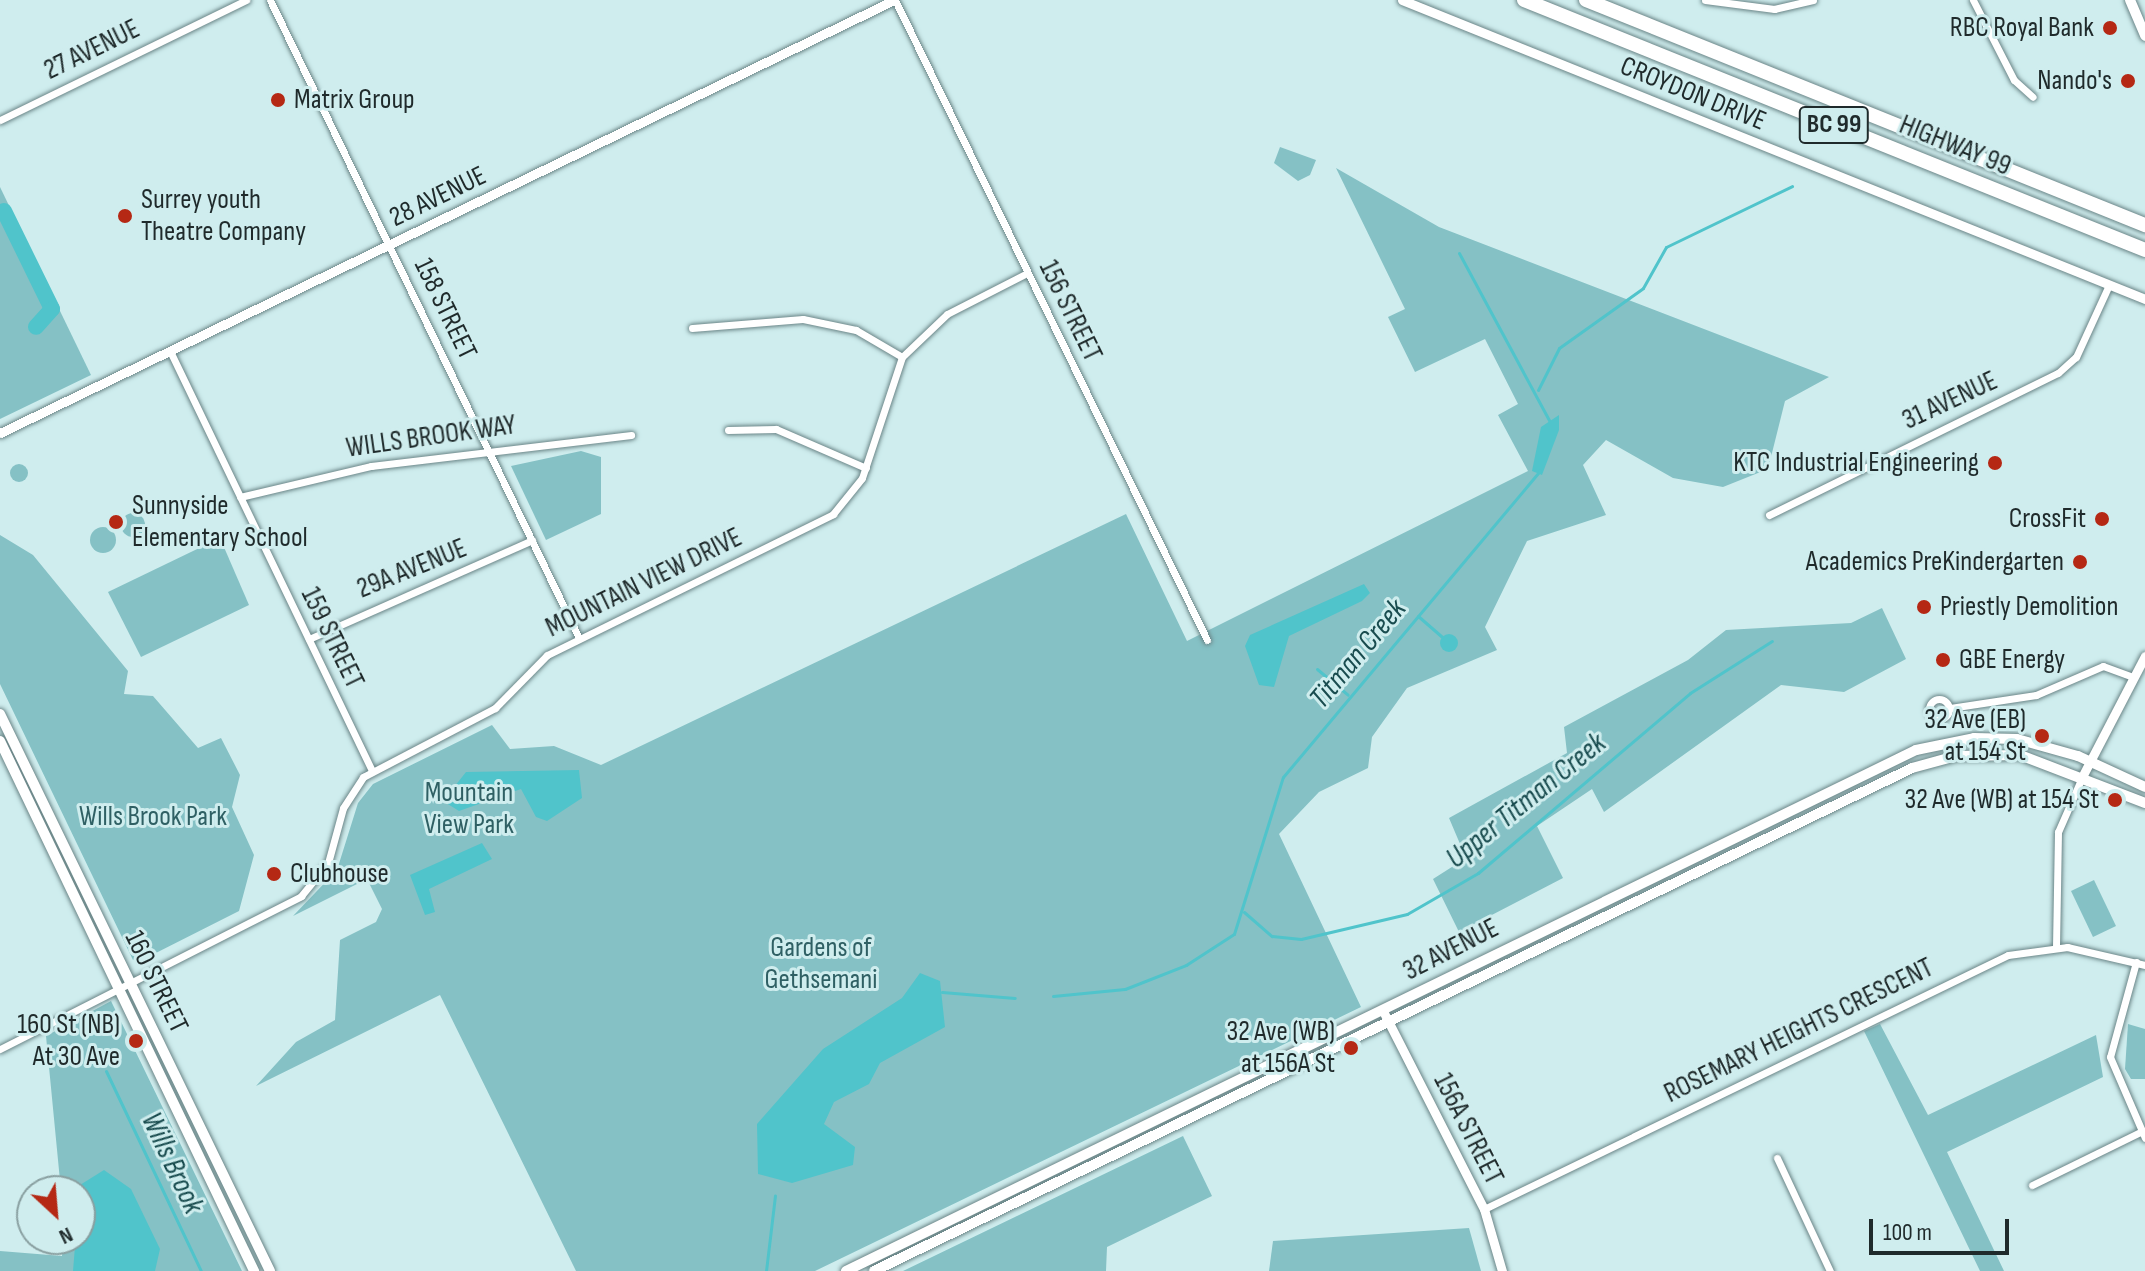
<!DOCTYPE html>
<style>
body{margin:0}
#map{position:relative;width:2145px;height:1271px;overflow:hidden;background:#cfedee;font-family:"Sofia Sans Condensed",sans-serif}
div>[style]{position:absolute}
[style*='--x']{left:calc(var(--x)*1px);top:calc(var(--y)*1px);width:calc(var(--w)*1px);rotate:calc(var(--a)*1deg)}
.green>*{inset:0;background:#85c1c5}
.round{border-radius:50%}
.water>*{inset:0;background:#50c4cb}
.stream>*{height:3px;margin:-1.5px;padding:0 1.5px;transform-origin:1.5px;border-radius:1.5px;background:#50c4cb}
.river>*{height:16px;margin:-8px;padding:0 8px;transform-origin:8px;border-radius:8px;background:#50c4cb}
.roads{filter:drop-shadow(0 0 2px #6a8587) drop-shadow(0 0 2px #6a8587)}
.minor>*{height:7px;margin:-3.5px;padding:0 3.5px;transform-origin:3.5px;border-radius:3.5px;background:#fff}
.minor>.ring{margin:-3.5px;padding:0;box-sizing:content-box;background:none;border:7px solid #fff;border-radius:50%}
.tertiary>*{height:9px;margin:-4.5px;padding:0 4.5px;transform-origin:4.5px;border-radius:4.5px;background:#fff}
.secondary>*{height:10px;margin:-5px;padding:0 5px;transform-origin:5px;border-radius:5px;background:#fff}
.motorway>*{height:14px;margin:-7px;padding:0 7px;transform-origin:7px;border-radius:7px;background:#fff}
.dots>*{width:22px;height:22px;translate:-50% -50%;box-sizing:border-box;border:4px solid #cfedee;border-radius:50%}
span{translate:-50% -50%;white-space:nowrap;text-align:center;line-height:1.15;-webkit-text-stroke:6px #cfedee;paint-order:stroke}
.shield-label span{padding:2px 6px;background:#cfedee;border:2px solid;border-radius:6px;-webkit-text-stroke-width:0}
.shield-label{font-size:26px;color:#1f2a2b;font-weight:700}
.poi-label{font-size:28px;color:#1f2a2b}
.right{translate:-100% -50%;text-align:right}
.left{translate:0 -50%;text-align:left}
.street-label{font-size:28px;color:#1f2a2b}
.park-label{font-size:28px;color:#2f6064}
.water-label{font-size:30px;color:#194c4f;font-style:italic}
.north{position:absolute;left:16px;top:1175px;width:80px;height:80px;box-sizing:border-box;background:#cfedee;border:2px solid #899fa0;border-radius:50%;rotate:154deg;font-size:22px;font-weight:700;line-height:32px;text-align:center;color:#1f2a2b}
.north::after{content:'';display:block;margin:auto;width:28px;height:36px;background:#b52814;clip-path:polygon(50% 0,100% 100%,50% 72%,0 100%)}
.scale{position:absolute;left:1869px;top:1219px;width:140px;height:36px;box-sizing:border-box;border:4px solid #1f2a2b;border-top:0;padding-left:10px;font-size:24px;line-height:28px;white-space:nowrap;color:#1f2a2b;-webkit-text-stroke:6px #cfedee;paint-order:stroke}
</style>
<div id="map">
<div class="green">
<i style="clip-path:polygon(1280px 147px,1316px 160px,1310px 175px,1298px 181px,1274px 163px)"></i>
<i style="clip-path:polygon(1336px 168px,1439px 227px,1829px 377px,1785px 401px,1768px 469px,1723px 487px,1673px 478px,1606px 440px,1583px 465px,1606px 515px,1527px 541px,1485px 627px,1497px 650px,1407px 688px,1372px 737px,1368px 768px,1319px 792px,1279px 834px,1361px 1007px,815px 1271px,576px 1271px,440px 995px,256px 1086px,296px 1042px,335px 1020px,340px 940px,376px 922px,382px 909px,367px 879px,293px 916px,337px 870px,358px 803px,373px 784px,492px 725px,510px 749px,554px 746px,601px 765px,1126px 514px,1187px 641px,1528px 471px,1498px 415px,1518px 404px,1485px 339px,1415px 372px,1388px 317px,1405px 309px)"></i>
<i style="clip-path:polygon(0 187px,91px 375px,0 419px)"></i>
<i style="clip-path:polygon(581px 451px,601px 457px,601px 514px,546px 540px,511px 466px)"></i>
<i class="round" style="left:10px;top:464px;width:18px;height:18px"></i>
<i class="round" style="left:121px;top:513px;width:24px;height:24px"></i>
<i class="round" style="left:90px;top:527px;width:26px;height:26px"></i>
<i style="clip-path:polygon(0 535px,33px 555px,128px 671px,124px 694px,153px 696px,198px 748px,221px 738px,240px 775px,232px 807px,254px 855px,239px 911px,140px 961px,133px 960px,0 684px)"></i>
<i style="clip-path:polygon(220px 538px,249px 605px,141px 657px,108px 592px)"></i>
<i style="clip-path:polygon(1882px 608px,1906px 659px,1844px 692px,1781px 685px,1604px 812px,1592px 789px,1537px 826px,1563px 878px,1459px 932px,1433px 879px,1466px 858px,1449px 818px,1567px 753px,1564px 727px,1688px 660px,1726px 630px,1851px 623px)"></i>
<i style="clip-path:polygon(2094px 880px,2116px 926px,2093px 937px,2071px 891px)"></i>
<i style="clip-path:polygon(111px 1001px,242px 1271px,0 1271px,0 1251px,62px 1256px,63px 1239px,80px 1239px,80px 1191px,61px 1191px,46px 1036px)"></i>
<i style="clip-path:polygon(1880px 1024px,1928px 1115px,2096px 1035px,2103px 1077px,1947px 1152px,2004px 1271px,1980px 1271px,1864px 1031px)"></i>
<i style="clip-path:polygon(2128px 1024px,2145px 1029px,2145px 1079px,2131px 1079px,2125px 1069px)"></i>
<i style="clip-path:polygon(1183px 1136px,1212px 1196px,1107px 1247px,1106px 1271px,903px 1271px)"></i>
<i style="clip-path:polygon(1469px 1228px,1481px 1271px,1269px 1271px,1273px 1241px)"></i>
</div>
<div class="water">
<i style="clip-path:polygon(1559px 415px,1559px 430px,1542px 475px,1532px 471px,1541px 427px)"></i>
<i style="clip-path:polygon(1364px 584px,1370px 593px,1362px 601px,1289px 636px,1274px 687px,1259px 685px,1245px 646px,1250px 635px)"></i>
<i class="round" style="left:1440px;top:634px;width:18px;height:18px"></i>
<i style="clip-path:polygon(579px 770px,582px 798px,547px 821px,536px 817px,521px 789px,459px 811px,443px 801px,466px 772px)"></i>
<i style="clip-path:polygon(482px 843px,492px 859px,429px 889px,435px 912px,425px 915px,410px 875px)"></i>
<i style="clip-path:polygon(920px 973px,940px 981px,945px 1027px,880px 1063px,869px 1084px,834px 1102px,824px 1124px,855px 1147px,853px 1165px,792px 1183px,758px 1174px,757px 1124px,823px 1049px,902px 998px)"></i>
<i style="clip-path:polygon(104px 1170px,131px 1189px,160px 1249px,155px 1271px,73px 1271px,80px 1185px)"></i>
</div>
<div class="stream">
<i style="--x:1459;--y:253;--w:190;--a:61.7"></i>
<i style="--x:1538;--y:390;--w:47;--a:-63.4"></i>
<i style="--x:1559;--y:348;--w:103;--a:-35.5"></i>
<i style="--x:1643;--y:288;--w:47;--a:-60.7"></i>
<i style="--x:1666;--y:247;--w:140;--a:-25.8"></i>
<i style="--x:1418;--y:616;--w:32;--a:41"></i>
<i style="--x:1317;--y:669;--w:40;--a:40"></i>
<i style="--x:1244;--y:912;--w:37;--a:41"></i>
<i style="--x:1272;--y:936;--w:29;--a:6"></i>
<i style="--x:1301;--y:939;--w:109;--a:-13.3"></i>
<i style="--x:1407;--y:914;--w:82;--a:-30"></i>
<i style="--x:1478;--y:873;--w:278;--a:-40.3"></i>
<i style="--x:1690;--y:693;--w:97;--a:-32.4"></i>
<i style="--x:942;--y:992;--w:73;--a:4.7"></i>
<i style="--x:1053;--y:996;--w:72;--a:-5.6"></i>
<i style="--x:1125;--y:989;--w:66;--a:-21.5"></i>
<i style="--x:1186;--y:965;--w:57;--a:-32.9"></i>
<i style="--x:1234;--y:934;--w:164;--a:-72.7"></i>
<i style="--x:1283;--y:777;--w:400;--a:-50"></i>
<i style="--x:106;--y:1071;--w:221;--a:64.6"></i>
<i style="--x:766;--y:1271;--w:76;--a:-83.2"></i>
</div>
<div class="river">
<i style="--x:4;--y:211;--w:109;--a:63.9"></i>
<i style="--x:52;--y:309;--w:24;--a:132"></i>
</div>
<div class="roads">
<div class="minor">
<i style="--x:270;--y:0;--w:709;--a:64.16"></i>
<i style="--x:895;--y:0;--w:712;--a:64.01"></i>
<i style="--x:1705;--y:0;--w:70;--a:7.4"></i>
<i style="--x:1774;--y:9;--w:40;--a:-13"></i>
<i style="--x:1973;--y:0;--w:90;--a:62.9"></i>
<i style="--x:2014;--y:80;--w:25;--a:42"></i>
<i style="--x:0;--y:120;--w:274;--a:-26"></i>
<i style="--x:692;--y:328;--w:111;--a:-4.6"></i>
<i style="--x:803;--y:319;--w:54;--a:11.7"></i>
<i style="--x:856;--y:330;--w:53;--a:30.4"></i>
<i style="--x:170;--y:351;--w:465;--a:64.3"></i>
<i style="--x:728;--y:430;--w:48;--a:-1.2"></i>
<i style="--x:776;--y:429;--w:98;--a:23.4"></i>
<i style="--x:240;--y:497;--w:135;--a:-13.3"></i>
<i style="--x:371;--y:466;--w:262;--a:-6.8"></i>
<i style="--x:1769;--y:515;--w:322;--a:-26.2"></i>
<i style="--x:2058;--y:373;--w:24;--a:-42"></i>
<i style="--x:2076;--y:357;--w:79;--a:-65.4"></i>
<i style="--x:309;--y:639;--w:244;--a:-23.9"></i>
<i class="ring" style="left:1929px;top:699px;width:13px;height:13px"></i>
<i style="--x:1950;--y:708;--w:87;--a:-8.6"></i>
<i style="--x:2036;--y:695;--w:73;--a:-23.4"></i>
<i style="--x:2103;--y:666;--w:29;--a:20"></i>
<i style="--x:2056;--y:947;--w:115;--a:-89"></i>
<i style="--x:2058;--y:832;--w:62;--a:-66.3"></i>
<i style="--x:2136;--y:962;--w:98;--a:105.3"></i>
<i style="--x:2110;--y:1057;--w:88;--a:66.6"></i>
<i style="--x:0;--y:1049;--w:338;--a:-26.9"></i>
<i style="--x:301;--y:896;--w:43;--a:-50.7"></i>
<i style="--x:328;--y:863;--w:57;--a:-74.7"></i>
<i style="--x:343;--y:808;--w:37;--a:-57"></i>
<i style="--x:363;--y:777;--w:149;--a:-27.6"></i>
<i style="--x:495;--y:708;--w:74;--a:-45.5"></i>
<i style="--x:547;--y:655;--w:319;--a:-26.2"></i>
<i style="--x:833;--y:514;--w:46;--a:-51.1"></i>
<i style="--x:862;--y:478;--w:127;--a:-71.7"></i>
<i style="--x:902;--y:357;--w:62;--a:-43.7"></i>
<i style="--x:947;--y:314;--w:90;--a:-27.1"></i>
<i style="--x:1777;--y:1158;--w:125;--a:64.9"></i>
<i style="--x:2032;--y:1185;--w:123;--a:-26.1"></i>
<i style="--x:1484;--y:1209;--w:582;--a:-25.86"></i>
<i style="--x:2008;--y:955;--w:60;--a:-7.7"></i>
<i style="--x:2067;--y:947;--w:80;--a:13"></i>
</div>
<div class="tertiary">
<i style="--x:1402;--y:0;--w:801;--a:21.92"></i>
<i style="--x:0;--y:433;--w:993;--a:-25.84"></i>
<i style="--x:2083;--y:775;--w:134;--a:-62.5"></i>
<i style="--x:1383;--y:1011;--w:222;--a:63"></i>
<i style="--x:1484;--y:1209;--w:65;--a:73.8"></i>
</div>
<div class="secondary">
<i style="--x:2130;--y:0;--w:39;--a:67"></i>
<i style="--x:0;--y:714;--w:619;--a:64.14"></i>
<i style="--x:0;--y:741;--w:588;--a:64.39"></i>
<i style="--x:846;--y:1271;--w:1190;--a:-25.96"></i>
<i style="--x:1916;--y:750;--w:59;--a:-11.7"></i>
<i style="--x:1974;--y:738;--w:43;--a:1.3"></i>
<i style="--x:2017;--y:739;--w:63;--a:15.6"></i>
<i style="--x:2078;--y:756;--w:74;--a:24.8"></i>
<i style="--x:874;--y:1271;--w:1153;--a:-25.85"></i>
<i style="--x:1912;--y:768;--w:46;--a:-15.3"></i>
<i style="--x:1956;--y:756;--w:64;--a:-0.9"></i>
<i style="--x:2020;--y:755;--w:134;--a:21"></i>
</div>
<div class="motorway">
<i style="--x:1524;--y:0;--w:669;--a:21.93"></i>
<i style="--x:1586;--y:0;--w:603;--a:21.93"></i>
</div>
</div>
<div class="dots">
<i style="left:2110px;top:28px;background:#b52814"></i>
<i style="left:2128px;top:81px;background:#b52814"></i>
<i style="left:278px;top:100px;background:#b52814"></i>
<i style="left:125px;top:216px;background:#b52814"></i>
<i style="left:1995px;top:463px;background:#b52814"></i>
<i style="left:2102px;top:519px;background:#b52814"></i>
<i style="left:116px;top:522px;background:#b52814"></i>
<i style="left:2080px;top:562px;background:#b52814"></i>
<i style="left:1924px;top:607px;background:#b52814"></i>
<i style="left:1943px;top:660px;background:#b52814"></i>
<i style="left:2042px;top:736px;background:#b52814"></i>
<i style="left:2115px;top:800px;background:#b52814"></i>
<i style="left:274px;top:874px;background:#b52814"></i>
<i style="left:136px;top:1041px;background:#b52814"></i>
<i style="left:1351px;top:1048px;background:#b52814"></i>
</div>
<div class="shield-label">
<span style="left:1834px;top:125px">BC 99</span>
</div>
<div class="poi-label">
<span class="right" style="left:2094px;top:28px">RBC Royal Bank</span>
<span class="right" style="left:2112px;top:81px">Nando's</span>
<span class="left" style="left:294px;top:100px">Matrix Group</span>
<span class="left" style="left:141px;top:216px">Surrey youth<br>Theatre Company</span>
<span class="right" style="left:1979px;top:463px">KTC Industrial Engineering</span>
<span class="left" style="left:132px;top:522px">Sunnyside<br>Elementary School</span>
<span class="right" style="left:2086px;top:519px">CrossFit</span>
<span class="right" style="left:2064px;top:562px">Academics PreKindergarten</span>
<span class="left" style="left:1940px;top:607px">Priestly Demolition</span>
<span class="left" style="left:1959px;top:660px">GBE Energy</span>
<span class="right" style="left:2026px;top:736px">32 Ave (EB)<br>at 154 St</span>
<span class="right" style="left:2099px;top:800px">32 Ave (WB) at 154 St</span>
<span class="left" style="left:290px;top:874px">Clubhouse</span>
<span class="right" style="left:120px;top:1041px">160 St (NB)<br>At 30 Ave</span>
<span class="right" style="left:1335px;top:1048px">32 Ave (WB)<br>at 156A St</span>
</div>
<div class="street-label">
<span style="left:92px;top:50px;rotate:-26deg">27 AVENUE</span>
<span style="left:1693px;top:94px;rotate:22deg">CROYDON DRIVE</span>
<span style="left:1955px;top:146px;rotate:22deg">HIGHWAY 99</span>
<span style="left:438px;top:197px;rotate:-26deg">28 AVENUE</span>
<span style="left:445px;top:309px;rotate:64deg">158 STREET</span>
<span style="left:1070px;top:311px;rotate:64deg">156 STREET</span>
<span style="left:1950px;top:401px;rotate:-25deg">31 AVENUE</span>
<span style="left:431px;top:437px;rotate:-8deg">WILLS BROOK WAY</span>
<span style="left:412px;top:569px;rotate:-22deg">29A AVENUE</span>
<span style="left:644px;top:583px;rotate:-26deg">MOUNTAIN VIEW DRIVE</span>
<span style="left:332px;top:638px;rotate:64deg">159 STREET</span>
<span style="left:1451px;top:950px;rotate:-27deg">32 AVENUE</span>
<span style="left:156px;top:982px;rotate:64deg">160 STREET</span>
<span style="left:1799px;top:1031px;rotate:-26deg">ROSEMARY HEIGHTS CRESCENT</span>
<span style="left:1468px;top:1129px;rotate:63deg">156A STREET</span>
</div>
<div class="park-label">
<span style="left:469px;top:809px">Mountain<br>View Park</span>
<span style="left:153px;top:817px">Wills Brook Park</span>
<span style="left:821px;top:964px">Gardens of<br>Gethsemani</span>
</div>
<div class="water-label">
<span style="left:1358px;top:654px;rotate:-50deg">Titman Creek</span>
<span style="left:1526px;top:801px;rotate:-39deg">Upper Titman Creek</span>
<span style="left:172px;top:1163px;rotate:65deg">Wills Brook</span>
</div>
<div class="north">N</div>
<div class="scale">100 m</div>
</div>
